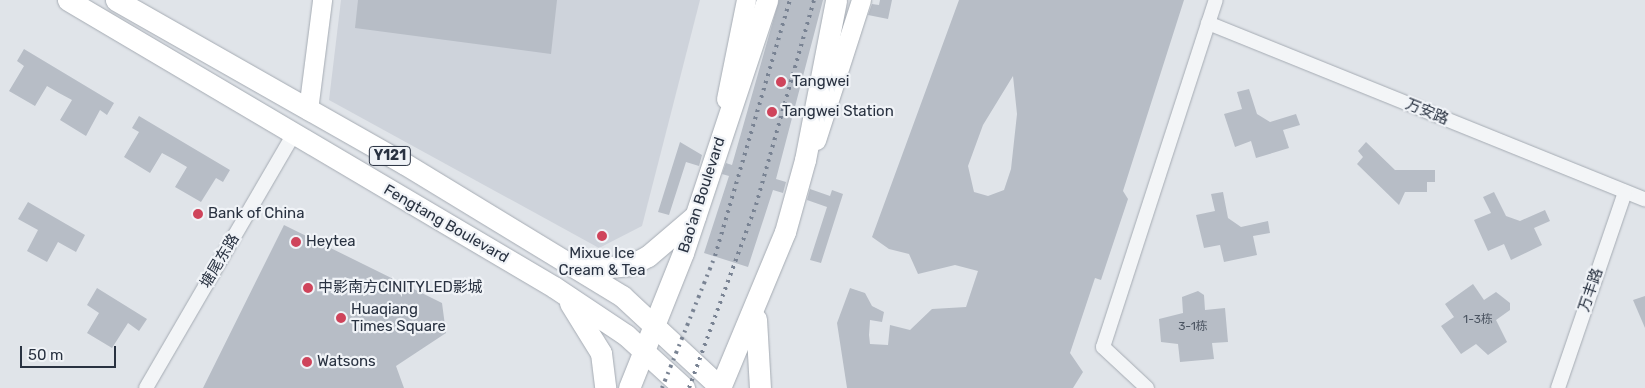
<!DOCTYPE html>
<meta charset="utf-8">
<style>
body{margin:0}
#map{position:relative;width:1645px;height:388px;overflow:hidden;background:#e0e4e9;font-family:Rubik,"Noto Sans SC",sans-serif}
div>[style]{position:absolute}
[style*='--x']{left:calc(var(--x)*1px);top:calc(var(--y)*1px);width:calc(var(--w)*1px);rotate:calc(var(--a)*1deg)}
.built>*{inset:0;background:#ced3db}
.building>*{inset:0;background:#b7bdc6}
.roads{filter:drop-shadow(0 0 1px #a5abb3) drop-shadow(0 0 1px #a5abb3)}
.street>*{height:14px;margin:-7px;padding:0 7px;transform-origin:7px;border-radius:7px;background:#f3f5f7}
.secondary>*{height:19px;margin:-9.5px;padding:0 9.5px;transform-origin:9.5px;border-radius:9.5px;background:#fff}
.primary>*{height:21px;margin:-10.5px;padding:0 10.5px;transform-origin:10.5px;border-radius:10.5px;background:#fff}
.rail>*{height:4px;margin-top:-2px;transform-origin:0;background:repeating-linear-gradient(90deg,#798393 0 2.5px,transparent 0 7.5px)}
.dots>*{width:14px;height:14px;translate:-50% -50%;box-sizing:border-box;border:2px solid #f0f3f7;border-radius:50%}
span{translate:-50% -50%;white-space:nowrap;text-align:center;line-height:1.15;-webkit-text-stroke:4.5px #f0f3f7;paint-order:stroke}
.number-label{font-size:12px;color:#4c5562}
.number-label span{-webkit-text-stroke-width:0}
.shield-label span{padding:1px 4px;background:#f0f3f7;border:1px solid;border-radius:4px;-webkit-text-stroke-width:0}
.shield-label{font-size:14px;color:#293241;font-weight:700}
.poi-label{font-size:15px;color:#293241}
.left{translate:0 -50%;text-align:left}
.street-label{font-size:15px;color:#293241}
.scale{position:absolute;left:20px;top:346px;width:96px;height:22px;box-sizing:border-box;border:2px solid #293241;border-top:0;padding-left:6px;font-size:15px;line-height:18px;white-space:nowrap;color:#293241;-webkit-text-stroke:4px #f0f3f7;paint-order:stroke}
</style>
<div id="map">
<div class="built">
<i style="clip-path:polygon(341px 0,700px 0,642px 226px,599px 248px,329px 100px)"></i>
</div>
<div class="building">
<i style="clip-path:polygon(358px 0,557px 0,551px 54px,355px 28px)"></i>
<i style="clip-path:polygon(779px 0,823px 0,776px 179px,786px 182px,783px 193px,773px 190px,748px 267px,704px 253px,729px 176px,722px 174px,726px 163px,732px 165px)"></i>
<i style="clip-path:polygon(880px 0,892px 0,888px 19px,868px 15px,872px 4px,879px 5px)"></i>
<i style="clip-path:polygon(evenodd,959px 0,1184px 0,1123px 191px,1128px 199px,1101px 280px,1095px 278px,1070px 353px,1083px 372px,1073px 388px,847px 388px,837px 323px,850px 288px,865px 293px,872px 306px,884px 312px,882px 322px,870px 320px,869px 335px,870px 344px,888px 345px,890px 325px,910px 330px,932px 309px,966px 307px,978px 271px,955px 265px,918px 274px,909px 254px,889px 249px,872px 237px,959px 0,1013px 76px,1017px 114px,1011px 169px,1004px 190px,988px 196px,974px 192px,968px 166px,983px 125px,1013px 76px)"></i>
<i style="clip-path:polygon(24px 49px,114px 103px,107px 115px,100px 110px,86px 136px,60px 120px,72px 100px,59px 93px,47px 86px,35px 106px,9px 91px,24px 66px,17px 61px)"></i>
<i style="clip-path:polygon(1249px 89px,1257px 114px,1270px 122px,1296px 114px,1300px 125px,1283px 130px,1289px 148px,1256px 158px,1251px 141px,1235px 147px,1224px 114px,1242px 109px,1237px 92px)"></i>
<i style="clip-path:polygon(139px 116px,230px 170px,223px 182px,216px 178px,201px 202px,175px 187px,187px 167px,175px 160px,162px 153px,150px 173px,124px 157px,139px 132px,132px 128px)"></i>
<i style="clip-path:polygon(680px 142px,702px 155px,699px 166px,686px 162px,669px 215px,658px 212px)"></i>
<i style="clip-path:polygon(1366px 142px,1395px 170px,1435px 170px,1435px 182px,1427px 182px,1427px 192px,1405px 192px,1399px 205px,1357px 164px,1363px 157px,1358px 151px)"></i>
<i style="clip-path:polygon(810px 189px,830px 196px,832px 190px,843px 194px,821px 263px,810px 260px,827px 207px,807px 200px)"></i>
<i style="clip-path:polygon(1223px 192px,1228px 218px,1241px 227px,1268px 221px,1270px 233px,1253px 236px,1257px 255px,1224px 262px,1220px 245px,1204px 248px,1196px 215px,1215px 211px,1211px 194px)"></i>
<i style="clip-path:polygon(1494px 192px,1506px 216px,1520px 221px,1545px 210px,1550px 221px,1534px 228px,1542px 245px,1511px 260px,1504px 244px,1488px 251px,1474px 220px,1491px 213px,1483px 197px)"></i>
<i style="clip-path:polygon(28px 202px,85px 235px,76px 252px,58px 242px,47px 262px,27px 251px,38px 230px,18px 219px)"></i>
<i style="clip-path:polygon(284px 225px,442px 303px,446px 333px,396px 366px,404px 388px,203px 388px)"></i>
<i style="clip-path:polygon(1473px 284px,1484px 300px,1496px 292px,1510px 303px,1510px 310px,1496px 320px,1507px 342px,1488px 355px,1476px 344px,1461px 354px,1441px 326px,1454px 317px,1445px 304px)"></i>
<i style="clip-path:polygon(97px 288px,147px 319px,139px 331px,128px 323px,112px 348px,87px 333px,99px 313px,87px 305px)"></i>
<i style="clip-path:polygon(1198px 291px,1204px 295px,1205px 310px,1225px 308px,1228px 342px,1212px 343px,1214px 359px,1180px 362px,1178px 344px,1161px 342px,1159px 319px,1183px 313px,1182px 297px)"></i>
<i style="clip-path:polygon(1645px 296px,1645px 328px,1633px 300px)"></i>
</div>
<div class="roads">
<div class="street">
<i style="--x:1208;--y:23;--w:471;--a:22"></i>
<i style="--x:146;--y:388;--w:294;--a:-59.8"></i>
<i style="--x:1147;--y:388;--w:60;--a:-137"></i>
<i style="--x:1103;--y:347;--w:365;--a:-72"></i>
<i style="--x:1558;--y:388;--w:207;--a:-71.1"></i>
</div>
<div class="secondary">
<i style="--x:726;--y:99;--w:101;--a:-78.6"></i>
<i style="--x:308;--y:110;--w:111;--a:-82.7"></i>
<i style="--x:816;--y:140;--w:147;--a:-72.2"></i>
</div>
<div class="primary">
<i style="--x:68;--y:0;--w:564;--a:30.56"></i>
<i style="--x:554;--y:287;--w:87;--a:33.7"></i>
<i style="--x:626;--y:335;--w:79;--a:42.4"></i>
<i style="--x:116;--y:0;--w:332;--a:29.6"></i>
<i style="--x:405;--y:164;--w:254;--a:31.3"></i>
<i style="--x:622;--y:296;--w:135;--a:42.9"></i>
<i style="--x:576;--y:264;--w:22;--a:10"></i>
<i style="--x:598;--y:268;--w:33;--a:-5"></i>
<i style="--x:631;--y:265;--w:19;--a:-28"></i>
<i style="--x:648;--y:256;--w:62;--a:-40.4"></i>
<i style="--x:570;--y:303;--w:59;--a:58.2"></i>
<i style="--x:601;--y:353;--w:35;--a:83"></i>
<i style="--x:756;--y:319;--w:69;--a:86.7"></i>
<i style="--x:629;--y:388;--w:145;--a:-68.2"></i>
<i style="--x:683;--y:253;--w:267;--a:-71.6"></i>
<i style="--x:720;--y:388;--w:169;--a:-67.4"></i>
<i style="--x:785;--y:232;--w:75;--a:-74.5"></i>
<i style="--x:805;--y:160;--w:163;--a:-79"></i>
</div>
</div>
<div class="rail">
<i style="--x:662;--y:388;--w:142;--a:-68.1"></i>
<i style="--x:715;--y:256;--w:267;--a:-73.7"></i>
<i style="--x:689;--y:388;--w:195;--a:-69.9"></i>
<i style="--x:756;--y:205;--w:213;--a:-74.2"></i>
</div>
<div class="dots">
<i style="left:781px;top:82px;background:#cf445b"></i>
<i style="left:772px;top:112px;background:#cf445b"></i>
<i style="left:198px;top:214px;background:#cf445b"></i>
<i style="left:602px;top:236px;background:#cf445b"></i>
<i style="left:296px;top:242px;background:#cf445b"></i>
<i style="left:308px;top:288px;background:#cf445b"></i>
<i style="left:341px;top:318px;background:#cf445b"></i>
<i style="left:307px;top:362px;background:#cf445b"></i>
</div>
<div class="number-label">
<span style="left:1478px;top:320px">1-3栋</span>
<span style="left:1193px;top:327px">3-1栋</span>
</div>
<div class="shield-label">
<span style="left:390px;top:156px">Y121</span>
</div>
<div class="poi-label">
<span class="left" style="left:792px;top:82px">Tangwei</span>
<span class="left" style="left:782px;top:112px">Tangwei Station</span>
<span class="left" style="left:208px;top:214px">Bank of China</span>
<span class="left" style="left:306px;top:242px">Heytea</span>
<span style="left:602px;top:262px">Mixue Ice<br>Cream &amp; Tea</span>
<span class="left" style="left:318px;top:288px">中影南方CINITYLED影城</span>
<span class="left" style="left:351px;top:318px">Huaqiang<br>Times Square</span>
<span class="left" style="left:317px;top:362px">Watsons</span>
</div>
<div class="street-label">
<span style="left:1427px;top:112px;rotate:22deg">万安路</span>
<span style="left:702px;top:195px;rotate:-72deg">Bao'an Boulevard</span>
<span style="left:446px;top:224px;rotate:30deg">Fengtang Boulevard</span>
<span style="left:220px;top:261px;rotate:-59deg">塘尾东路</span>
<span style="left:1591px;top:290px;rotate:-71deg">万丰路</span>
</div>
<div class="scale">50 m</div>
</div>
